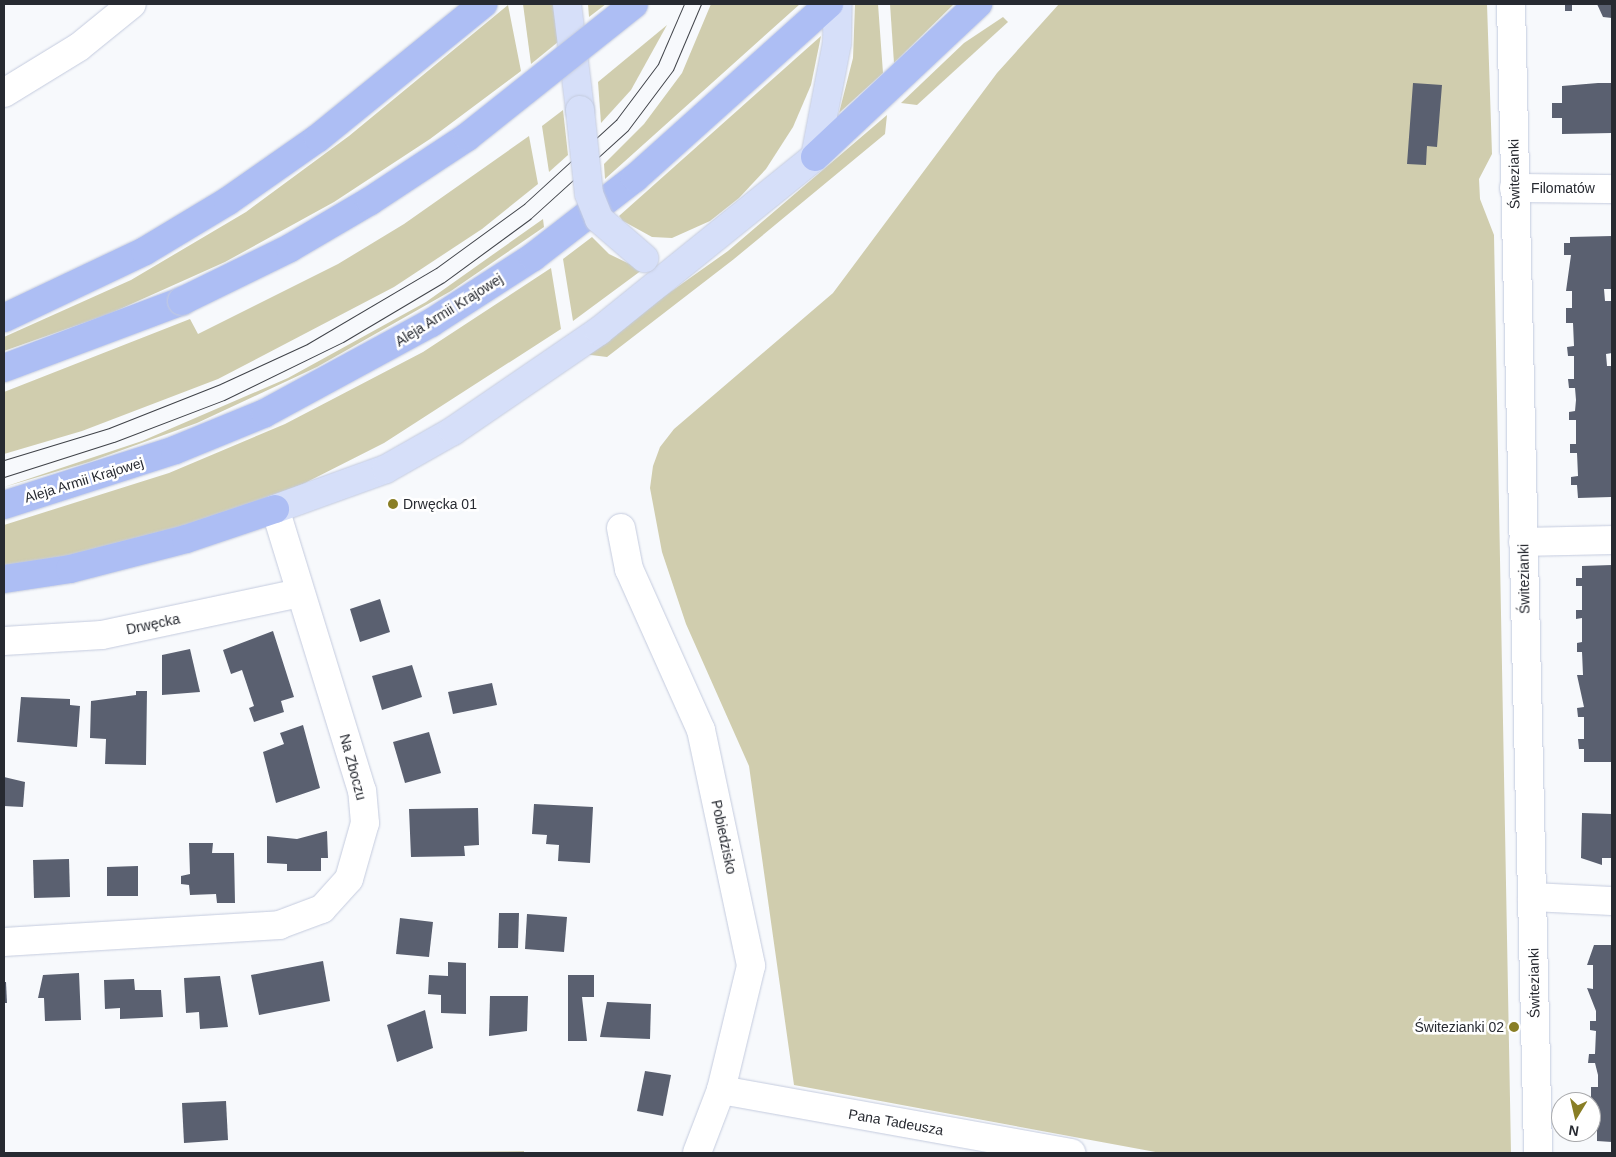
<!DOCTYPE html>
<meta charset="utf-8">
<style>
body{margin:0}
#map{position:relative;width:1616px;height:1157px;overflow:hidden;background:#f7f9fc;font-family:Helvetica,sans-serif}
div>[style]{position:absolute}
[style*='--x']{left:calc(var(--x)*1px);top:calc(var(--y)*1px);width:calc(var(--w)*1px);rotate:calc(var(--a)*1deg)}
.green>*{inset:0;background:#d0cdae}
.building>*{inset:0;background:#5a6070}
.roads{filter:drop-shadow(0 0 1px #c4cbde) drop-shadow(0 0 1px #c4cbde)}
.street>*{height:28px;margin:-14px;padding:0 14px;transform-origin:14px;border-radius:14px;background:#fff}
.secondary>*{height:28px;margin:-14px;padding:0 14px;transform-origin:14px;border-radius:14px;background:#d6dff9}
.primary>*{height:28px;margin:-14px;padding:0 14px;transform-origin:14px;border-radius:14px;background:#adbef4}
.tram>*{height:1px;margin:-0.5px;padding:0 0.5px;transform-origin:0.5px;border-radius:0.5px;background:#3f4248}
.bridges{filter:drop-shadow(0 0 1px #c4cbde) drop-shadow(0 0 1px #c4cbde)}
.secondary-bridge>*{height:28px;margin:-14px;padding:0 14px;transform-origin:14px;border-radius:14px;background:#d6dff9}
.primary-bridge>*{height:28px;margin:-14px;padding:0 14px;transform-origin:14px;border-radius:14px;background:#adbef4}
.dots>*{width:14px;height:14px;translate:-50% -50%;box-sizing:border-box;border:2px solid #fff;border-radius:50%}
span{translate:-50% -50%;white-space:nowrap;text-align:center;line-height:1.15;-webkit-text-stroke:5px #fff;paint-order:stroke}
.street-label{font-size:14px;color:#272a31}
.poi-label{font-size:14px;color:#272a31}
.left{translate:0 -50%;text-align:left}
.right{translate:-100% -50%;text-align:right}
.frame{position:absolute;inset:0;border:5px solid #272a31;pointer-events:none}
.north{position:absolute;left:1551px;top:1092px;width:50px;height:50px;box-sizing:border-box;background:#fff;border:1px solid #a9aaad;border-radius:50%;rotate:189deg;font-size:14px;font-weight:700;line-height:20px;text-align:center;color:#272a31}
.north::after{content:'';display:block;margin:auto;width:18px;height:22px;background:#897e25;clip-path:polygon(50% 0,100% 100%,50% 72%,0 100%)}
</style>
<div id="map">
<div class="green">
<i style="clip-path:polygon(523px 4px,554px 4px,558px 42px,531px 64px)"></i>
<i style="clip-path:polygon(588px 4px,606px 4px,589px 17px)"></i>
<i style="clip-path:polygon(711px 4px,800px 4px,605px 179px,604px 164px,644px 124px,682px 73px)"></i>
<i style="clip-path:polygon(855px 4px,878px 4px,883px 73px,839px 113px,853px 58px)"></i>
<i style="clip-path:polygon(890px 4px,954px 4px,894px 63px)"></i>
<i style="clip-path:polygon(1059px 4px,1487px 4px,1492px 154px,1479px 179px,1480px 199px,1494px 235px,1511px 1153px,1161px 1153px,794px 1085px,749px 766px,686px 624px,662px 552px,650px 488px,653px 466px,660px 447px,674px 429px,833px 293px,997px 73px)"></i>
<i style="clip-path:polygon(508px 5px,521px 71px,430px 139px,334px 202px,225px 262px,109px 314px,4px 351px,4px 337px,131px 280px,246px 212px,349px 136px)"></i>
<i style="clip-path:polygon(1003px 17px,1008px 22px,917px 105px,901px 103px,964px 43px)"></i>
<i style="clip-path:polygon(667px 25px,631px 90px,601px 123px,598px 82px)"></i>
<i style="clip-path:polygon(821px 36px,811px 85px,793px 127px,766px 169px,739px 198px,710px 221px,672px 238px,652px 237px,623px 221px,619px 216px)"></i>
<i style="clip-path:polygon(563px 110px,568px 155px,549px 172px,542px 126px)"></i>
<i style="clip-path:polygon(887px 115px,885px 134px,734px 259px,607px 357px,583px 354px,728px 251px)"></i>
<i style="clip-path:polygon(529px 136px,538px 184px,482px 229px,394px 287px,218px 379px,82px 431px,4px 454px,4px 392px,190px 319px,198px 334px,338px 264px,404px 224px)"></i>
<i style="clip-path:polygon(543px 219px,544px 227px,451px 291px,317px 367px,197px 423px,89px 462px,4px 487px,142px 441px,288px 378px,426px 302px)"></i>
<i style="clip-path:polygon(592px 237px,609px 254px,642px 270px,573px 321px,563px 259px)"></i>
<i style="clip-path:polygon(551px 268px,561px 329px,384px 443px,303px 484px,185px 529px,4px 571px,4px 525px,169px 473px,285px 424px,423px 352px)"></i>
<i style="clip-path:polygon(524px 1151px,524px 1153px,407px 1153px,418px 1152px)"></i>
</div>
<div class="building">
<i style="clip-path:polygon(1565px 4px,1572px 4px,1572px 11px,1565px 11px)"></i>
<i style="clip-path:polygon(1597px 4px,1612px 4px,1612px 18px,1603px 17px)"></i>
<i style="clip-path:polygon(1413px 83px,1442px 85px,1437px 147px,1427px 146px,1426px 165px,1407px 164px)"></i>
<i style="clip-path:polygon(1598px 83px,1612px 83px,1612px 133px,1562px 134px,1562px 118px,1552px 118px,1552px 103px,1562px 103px,1562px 86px)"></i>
<i style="clip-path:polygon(1612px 236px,1612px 289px,1604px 289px,1605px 301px,1612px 301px,1612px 353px,1606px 354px,1607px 366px,1612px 366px,1611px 497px,1578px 498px,1577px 485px,1571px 485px,1571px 477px,1578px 476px,1577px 453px,1570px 453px,1570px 444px,1576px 444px,1576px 420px,1569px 420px,1569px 412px,1575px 411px,1576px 400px,1575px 388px,1569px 388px,1568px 379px,1574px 379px,1574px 356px,1568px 356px,1567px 347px,1574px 346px,1573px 323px,1566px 323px,1566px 308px,1572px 308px,1572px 291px,1566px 291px,1571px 255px,1564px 255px,1564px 243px,1570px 243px,1570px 237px)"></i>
<i style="clip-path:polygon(1612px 565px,1612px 762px,1584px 762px,1584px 749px,1579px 749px,1578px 739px,1584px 739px,1584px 717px,1578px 717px,1577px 708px,1584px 707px,1577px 675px,1583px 675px,1582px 652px,1577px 652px,1577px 643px,1582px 642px,1582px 618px,1576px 619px,1576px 610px,1582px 610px,1582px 586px,1576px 586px,1576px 578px,1582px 578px,1582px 566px)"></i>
<i style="clip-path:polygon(380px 599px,390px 632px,360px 642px,350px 609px)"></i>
<i style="clip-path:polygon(273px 631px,294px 697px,281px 701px,284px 712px,254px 722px,249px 708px,254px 706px,242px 670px,231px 674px,223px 650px)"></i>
<i style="clip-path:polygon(190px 649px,200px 692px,162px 695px,162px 655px)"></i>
<i style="clip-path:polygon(412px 665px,422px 697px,382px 710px,372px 676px)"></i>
<i style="clip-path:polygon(492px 683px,497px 705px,453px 714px,448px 692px)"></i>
<i style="clip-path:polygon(136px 691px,147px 691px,146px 765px,105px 764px,106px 739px,90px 738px,91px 701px,136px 695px)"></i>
<i style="clip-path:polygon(21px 697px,70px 699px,70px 705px,80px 706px,77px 747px,17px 742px)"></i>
<i style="clip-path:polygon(303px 725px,320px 788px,276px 803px,263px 752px,284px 744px,280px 733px)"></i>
<i style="clip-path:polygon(429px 732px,441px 773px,405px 783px,393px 742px)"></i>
<i style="clip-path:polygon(4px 777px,25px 782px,23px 807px,4px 806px)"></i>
<i style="clip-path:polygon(534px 804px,593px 807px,590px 863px,558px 861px,559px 845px,546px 844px,547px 835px,532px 834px)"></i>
<i style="clip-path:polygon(478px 808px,479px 845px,464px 846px,465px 856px,411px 857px,409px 809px)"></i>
<i style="clip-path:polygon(1582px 813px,1612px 814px,1612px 858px,1602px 858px,1602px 865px,1581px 858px)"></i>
<i style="clip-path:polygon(327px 831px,328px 858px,321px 858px,321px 871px,287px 871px,287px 864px,267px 863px,267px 836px,297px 839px)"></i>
<i style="clip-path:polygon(189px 843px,213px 843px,212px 853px,234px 853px,235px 903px,217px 903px,216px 894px,190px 895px,189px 885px,181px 884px,181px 876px,190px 874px)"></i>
<i style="clip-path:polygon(69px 859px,70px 897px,34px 898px,33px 860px)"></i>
<i style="clip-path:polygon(138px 866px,138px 896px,107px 896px,107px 867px)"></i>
<i style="clip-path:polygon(499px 913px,519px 913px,518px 948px,498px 948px)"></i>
<i style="clip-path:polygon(527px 914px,567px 917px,564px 952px,525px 949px)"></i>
<i style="clip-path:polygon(400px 918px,433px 922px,429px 957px,396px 954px)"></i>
<i style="clip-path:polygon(1594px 945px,1612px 945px,1612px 1142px,1597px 1141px,1597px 1128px,1591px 1128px,1591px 1114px,1597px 1114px,1597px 1108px,1591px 1107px,1591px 1087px,1598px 1087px,1598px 1075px,1595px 1063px,1588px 1063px,1589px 1054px,1595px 1054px,1596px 1031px,1590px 1030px,1590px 1021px,1596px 1021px,1596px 1011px,1587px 988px,1593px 989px,1593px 965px,1587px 965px)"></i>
<i style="clip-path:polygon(323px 961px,330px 1001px,259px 1015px,251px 975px)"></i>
<i style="clip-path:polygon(448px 962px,466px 963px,466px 1014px,441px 1013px,441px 995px,428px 994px,429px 975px,448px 976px)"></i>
<i style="clip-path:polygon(79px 973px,81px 1020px,45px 1021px,44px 998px,38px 998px,43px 975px)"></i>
<i style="clip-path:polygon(568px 975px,594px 975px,594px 997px,582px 997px,587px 1041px,568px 1041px)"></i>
<i style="clip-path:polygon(220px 976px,228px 1027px,200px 1029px,199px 1012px,186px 1013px,184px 978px)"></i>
<i style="clip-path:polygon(134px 979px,135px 990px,161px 990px,163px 1017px,120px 1019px,120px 1008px,105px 1009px,104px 980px)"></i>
<i style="clip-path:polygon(4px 982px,6px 982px,7px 1003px,4px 1003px)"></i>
<i style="clip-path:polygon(490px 996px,528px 996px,527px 1031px,489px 1036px)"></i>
<i style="clip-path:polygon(607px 1002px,651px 1004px,650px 1039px,600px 1037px)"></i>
<i style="clip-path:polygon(425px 1010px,433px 1048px,397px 1062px,387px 1025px)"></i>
<i style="clip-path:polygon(645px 1071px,671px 1075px,663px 1116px,637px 1111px)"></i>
<i style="clip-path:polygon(226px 1101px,228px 1140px,184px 1143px,182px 1103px)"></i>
</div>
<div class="roads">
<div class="street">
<i style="--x:1511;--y:4;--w:1149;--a:88.65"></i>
<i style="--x:4;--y:93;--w:88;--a:-31.5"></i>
<i style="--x:79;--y:47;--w:68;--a:-39.1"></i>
<i style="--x:1514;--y:188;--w:98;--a:0.6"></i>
<i style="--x:621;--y:528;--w:42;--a:79"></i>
<i style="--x:629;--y:569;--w:176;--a:65.9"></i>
<i style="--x:701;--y:730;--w:241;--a:78"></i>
<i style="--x:751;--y:966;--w:128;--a:103.6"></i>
<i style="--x:721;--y:1090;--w:67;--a:110.9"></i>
<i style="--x:1523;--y:542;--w:89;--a:-1.3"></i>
<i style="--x:4;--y:641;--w:98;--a:-3.5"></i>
<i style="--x:102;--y:635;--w:202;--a:-12"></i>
<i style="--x:1532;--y:897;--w:80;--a:2.9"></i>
<i style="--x:4;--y:942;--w:276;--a:-3.5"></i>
<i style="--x:279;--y:925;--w:46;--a:-20.4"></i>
<i style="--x:322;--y:909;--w:40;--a:-48"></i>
<i style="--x:349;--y:879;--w:58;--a:-74.1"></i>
<i style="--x:365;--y:823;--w:32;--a:-95"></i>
<i style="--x:362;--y:791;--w:295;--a:-107.1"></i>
<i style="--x:721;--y:1090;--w:356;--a:10.2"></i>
</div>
<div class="secondary">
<i style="--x:567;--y:4;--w:107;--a:83"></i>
<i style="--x:275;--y:509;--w:118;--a:-19.8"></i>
<i style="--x:386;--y:469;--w:77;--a:-29.6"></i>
<i style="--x:453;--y:431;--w:177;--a:-34.4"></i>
<i style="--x:599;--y:331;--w:277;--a:-38.9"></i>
<i style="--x:815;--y:157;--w:116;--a:-79.1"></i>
<i style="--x:837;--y:43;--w:39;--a:-89"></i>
</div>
<div class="primary">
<i style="--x:815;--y:157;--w:224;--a:-43.2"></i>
<i style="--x:4;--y:318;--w:156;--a:-25.4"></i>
<i style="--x:145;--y:251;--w:97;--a:-31.1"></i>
<i style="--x:228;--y:201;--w:110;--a:-35"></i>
<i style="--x:318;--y:138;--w:213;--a:-39.1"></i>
<i style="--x:4;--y:368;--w:190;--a:-20.6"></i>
<i style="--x:4;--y:505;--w:180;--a:-17.8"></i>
<i style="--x:175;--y:450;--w:97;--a:-22.3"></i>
<i style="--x:265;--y:413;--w:189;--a:-28.5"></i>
<i style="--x:431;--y:323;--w:121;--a:-32.9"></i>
<i style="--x:533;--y:257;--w:129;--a:-37.8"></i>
<i style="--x:635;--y:178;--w:261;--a:-41.9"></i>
<i style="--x:4;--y:579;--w:67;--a:-8.6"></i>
<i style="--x:70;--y:569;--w:120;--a:-14.5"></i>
<i style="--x:186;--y:539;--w:94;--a:-18.6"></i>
</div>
</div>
<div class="tram">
<i style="--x:4;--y:460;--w:110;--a:-16.9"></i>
<i style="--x:109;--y:428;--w:119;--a:-21.6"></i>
<i style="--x:220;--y:384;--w:96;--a:-24.7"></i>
<i style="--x:307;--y:344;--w:150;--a:-30.5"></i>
<i style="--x:436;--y:268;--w:109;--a:-36"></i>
<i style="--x:524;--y:204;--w:125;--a:-42.4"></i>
<i style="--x:616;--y:120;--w:70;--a:-53.1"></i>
<i style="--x:658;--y:64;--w:65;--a:-66.6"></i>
<i style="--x:4;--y:477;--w:115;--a:-17.7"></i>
<i style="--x:114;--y:442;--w:118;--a:-20.9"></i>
<i style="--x:224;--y:400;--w:132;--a:-26"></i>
<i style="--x:343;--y:342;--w:117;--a:-30.7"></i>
<i style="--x:444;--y:282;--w:107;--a:-36.2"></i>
<i style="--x:530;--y:219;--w:132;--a:-42.2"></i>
<i style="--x:628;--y:130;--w:75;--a:-53.1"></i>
<i style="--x:673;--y:70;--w:72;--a:-67"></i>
</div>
<div class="bridges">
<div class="secondary-bridge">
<i style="--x:580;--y:110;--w:84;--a:83.9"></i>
<i style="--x:589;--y:194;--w:27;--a:68"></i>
<i style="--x:599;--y:219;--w:60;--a:40.9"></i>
</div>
<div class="primary-bridge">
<i style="--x:182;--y:301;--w:120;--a:-26.1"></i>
<i style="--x:290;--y:248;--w:93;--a:-30.4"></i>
<i style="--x:370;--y:201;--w:116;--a:-33.4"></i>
<i style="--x:467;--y:137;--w:213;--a:-38.5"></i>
</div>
</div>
<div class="dots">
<i style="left:393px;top:504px;background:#897e25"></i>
<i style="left:1514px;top:1027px;background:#897e25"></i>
</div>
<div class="street-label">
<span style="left:1514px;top:174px;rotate:-91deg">Świtezianki</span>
<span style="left:1563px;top:188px">Filomatów</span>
<span style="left:449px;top:310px;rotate:-32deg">Aleja Armii Krajowej</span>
<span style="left:84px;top:480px;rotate:-17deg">Aleja Armii Krajowej</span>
<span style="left:1524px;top:579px;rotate:-91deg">Świtezianki</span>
<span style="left:153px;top:624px;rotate:-12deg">Drwęcka</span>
<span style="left:353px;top:767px;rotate:75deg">Na Zboczu</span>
<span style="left:724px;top:837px;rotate:78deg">Pobiedzisko</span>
<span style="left:1534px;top:983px;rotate:-91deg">Świtezianki</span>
<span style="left:896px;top:1122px;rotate:10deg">Pana Tadeusza</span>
</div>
<div class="poi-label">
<span class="left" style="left:403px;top:504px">Drwęcka 01</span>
<span class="right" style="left:1504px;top:1027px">Świtezianki 02</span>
</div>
<div class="frame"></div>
<div class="north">N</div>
</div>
